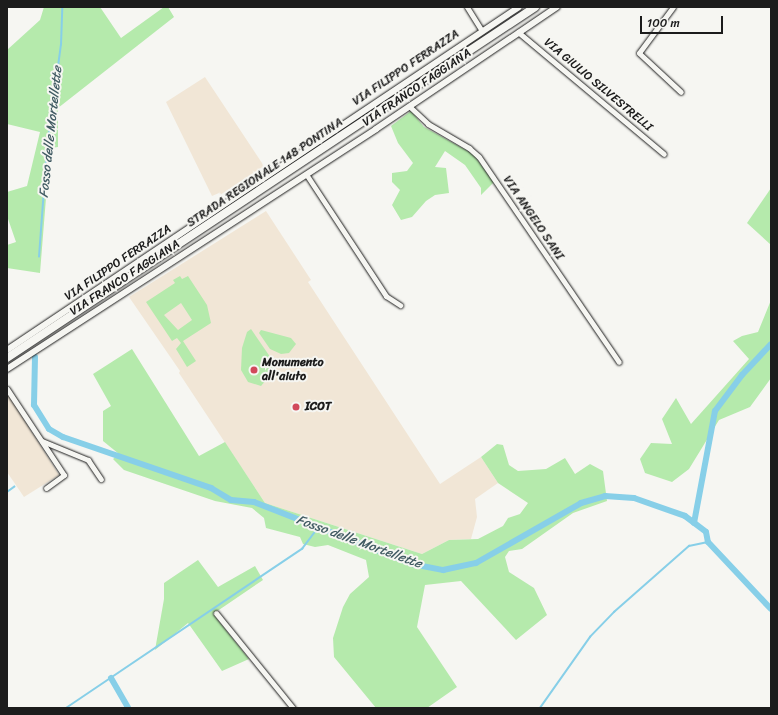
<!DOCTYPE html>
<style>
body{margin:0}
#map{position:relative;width:778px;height:715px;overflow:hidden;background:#f6f6f2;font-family:Sriracha,sans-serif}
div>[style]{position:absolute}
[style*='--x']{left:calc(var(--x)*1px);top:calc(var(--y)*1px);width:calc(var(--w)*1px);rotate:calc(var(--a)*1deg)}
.built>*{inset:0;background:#f1e6d6}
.green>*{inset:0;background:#b5eaac}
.stream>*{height:1.5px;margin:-0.75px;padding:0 0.75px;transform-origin:0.75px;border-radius:0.75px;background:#87cfe8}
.canal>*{height:6px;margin:-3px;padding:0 3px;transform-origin:3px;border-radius:3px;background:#87cfe8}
.roads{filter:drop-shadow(0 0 1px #1c1c1c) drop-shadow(0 0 1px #1c1c1c)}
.minor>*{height:5px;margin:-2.5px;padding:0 2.5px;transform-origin:2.5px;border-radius:2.5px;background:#f6f6f2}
.tertiary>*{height:6px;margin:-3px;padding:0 3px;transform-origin:3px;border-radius:3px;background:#f6f6f2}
.primary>*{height:8px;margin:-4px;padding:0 4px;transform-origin:4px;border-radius:4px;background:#f6f6f2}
.dots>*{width:11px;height:11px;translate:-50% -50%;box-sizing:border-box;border:2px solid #f6f6f2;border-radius:50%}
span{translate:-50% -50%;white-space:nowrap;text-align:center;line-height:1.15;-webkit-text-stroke:4px #f6f6f2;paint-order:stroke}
.street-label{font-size:12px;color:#1c1c1c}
.poi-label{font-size:12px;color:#1c1c1c;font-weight:700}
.left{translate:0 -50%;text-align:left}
.water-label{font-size:13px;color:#415b63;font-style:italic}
.frame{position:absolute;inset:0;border:8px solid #1c1c1c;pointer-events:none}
.scale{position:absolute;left:640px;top:16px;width:83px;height:18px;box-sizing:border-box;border:2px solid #1c1c1c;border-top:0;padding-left:5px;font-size:12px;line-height:14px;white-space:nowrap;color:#1c1c1c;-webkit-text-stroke:3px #f6f6f2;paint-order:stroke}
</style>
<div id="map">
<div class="built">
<i style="clip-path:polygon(205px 77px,264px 166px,220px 195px,219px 193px,212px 196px,166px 102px)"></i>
<i style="clip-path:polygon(266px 211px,311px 280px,308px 282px,440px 484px,481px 457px,498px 483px,475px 499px,477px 517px,471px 539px,449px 540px,422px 554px,265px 503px,179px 373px,180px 371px,129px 297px)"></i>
<i style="clip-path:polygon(7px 393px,59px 475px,24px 497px,7px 472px)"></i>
</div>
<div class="green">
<i style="clip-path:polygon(44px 7px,100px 7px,121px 38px,164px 7px,168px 7px,174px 17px,58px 108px,58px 147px,50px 148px,40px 273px,7px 268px,7px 245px,16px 242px,7px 216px,7px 192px,27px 186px,40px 132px,7px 124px,7px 50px,40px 20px)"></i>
<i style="clip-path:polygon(411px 111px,424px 127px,473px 154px,494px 182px,481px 195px,481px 188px,465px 165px,445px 151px,435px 167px,446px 168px,449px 193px,435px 195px,426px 201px,412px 217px,401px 220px,392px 205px,400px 190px,392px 182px,392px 173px,407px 171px,413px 163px,398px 143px,391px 126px)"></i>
<i style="clip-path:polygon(771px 188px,771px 245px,747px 223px)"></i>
<i style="clip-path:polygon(evenodd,180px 276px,182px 279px,188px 276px,207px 305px,211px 323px,183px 341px,196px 361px,187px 367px,176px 349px,181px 343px,177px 338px,172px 341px,146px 302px,175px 283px,173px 280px,180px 276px,181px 303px,192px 320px,178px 330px,164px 315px,181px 303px)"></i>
<i style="clip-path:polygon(771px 300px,771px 378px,750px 407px,719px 420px,689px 469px,672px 482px,645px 473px,640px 459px,651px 443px,672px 444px,662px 419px,676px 398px,691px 424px,749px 359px,733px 341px,742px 336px,758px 332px)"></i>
<i style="clip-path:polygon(251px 329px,275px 364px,273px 372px,261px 386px,248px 382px,241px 370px,242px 348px,247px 332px)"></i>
<i style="clip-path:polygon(261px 330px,291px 338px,296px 344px,289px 353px,281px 354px,270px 349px,259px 333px)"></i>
<i style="clip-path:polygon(132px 349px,199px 456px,225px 442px,265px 503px,422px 554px,449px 540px,478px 539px,503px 526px,508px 518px,520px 514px,528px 503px,498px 483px,481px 457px,497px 444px,503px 445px,509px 465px,518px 471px,546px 469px,565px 458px,575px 474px,590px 464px,603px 471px,607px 501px,573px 513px,522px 549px,509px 551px,505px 557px,509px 572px,534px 588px,547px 615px,516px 640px,461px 581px,425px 585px,417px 627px,457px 687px,427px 708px,376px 708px,334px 657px,333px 638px,343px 607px,350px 594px,369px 577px,366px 560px,328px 545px,315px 547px,303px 544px,300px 537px,266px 528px,264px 518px,252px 508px,215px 501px,124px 470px,113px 459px,119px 454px,103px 441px,103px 411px,111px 406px,93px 374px)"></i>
<i style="clip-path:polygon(198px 560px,218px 587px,255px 566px,263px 580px,213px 614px,249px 659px,222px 671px,188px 623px,155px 650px,164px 599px,164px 583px)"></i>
</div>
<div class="stream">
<i style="--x:39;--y:257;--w:109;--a:-85.8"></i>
<i style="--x:47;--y:148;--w:104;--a:-82.3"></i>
<i style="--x:61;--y:45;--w:38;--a:-88"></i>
<i style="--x:7;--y:492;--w:9;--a:-36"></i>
<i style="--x:66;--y:708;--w:285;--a:-34"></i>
<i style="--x:302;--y:549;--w:26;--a:-53"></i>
<i style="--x:540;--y:708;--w:87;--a:-54.8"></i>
<i style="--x:590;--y:637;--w:35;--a:-46"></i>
<i style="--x:614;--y:612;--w:100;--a:-41.3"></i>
<i style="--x:689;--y:546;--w:19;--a:-12"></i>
</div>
<div class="canal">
<i style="--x:35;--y:357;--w:48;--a:91.2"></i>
<i style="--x:34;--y:405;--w:28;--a:58"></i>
<i style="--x:49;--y:429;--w:16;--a:30"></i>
<i style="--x:63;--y:437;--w:157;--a:19"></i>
<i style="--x:211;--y:488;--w:23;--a:31"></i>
<i style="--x:231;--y:500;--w:23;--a:5"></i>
<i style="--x:254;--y:502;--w:170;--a:21.4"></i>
<i style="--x:412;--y:564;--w:32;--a:11"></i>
<i style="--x:443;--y:570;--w:34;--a:-12"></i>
<i style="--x:476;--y:563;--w:121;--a:-29.7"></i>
<i style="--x:581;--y:503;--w:25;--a:-16"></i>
<i style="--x:605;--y:496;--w:29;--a:4"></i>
<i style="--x:634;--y:498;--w:54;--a:19.4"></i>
<i style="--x:685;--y:516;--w:26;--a:37"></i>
<i style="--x:706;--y:532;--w:10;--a:79"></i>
<i style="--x:708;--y:542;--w:92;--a:46.8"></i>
<i style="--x:694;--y:523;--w:114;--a:-79.4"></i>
<i style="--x:715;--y:411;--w:45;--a:-53.1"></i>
<i style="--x:742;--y:375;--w:42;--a:-46.9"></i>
<i style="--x:111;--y:678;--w:34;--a:60"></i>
</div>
<div class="roads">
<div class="minor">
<i style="--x:467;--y:7;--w:28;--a:58"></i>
<i style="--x:673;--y:7;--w:57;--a:126.5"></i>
<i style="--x:639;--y:53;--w:57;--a:42.9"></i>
<i style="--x:518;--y:32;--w:190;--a:39.9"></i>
<i style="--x:409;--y:106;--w:26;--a:43"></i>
<i style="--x:428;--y:124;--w:48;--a:30.3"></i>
<i style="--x:469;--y:148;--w:13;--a:42"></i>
<i style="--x:479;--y:157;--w:248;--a:55.7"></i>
<i style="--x:306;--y:174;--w:146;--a:56.7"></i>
<i style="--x:386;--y:296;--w:17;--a:33"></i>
<i style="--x:7;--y:389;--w:103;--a:56.5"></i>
<i style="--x:64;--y:475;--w:22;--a:144"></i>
<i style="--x:42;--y:441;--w:50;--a:22.4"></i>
<i style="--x:88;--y:460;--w:23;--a:56"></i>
<i style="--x:216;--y:613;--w:122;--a:51"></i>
</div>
<div class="tertiary">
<i style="--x:7;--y:350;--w:616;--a:-33.82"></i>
<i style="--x:7;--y:369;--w:440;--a:-33"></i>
<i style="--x:376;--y:129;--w:218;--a:-34"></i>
</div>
<div class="primary">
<i style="--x:7;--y:358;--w:634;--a:-33.61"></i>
</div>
</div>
<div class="dots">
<i style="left:254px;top:370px;background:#d1495b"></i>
<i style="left:296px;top:407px;background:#d1495b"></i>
</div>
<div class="street-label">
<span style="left:406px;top:68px;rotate:-34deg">VIA FILIPPO FERRAZZA</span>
<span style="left:598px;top:85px;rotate:40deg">VIA GIULIO SILVESTRELLI</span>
<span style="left:417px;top:88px;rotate:-34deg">VIA FRANCO FAGGIANA</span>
<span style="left:265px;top:173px;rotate:-34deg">STRADA REGIONALE 148 PONTINA</span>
<span style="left:533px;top:218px;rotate:56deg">VIA ANGELO SANI</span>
<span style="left:118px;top:263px;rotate:-34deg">VIA FILIPPO FERRAZZA</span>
<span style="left:125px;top:278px;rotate:-33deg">VIA FRANCO FAGGIANA</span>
</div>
<div class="poi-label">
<span class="left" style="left:262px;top:370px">Monumento<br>all'aiuto</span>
<span class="left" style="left:305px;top:407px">ICOT</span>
</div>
<div class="water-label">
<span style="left:51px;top:132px;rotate:-84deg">Fosso delle Mortellette</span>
<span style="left:359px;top:542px;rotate:20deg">Fosso delle Mortellette</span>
</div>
<div class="frame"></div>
<div class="scale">100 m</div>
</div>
